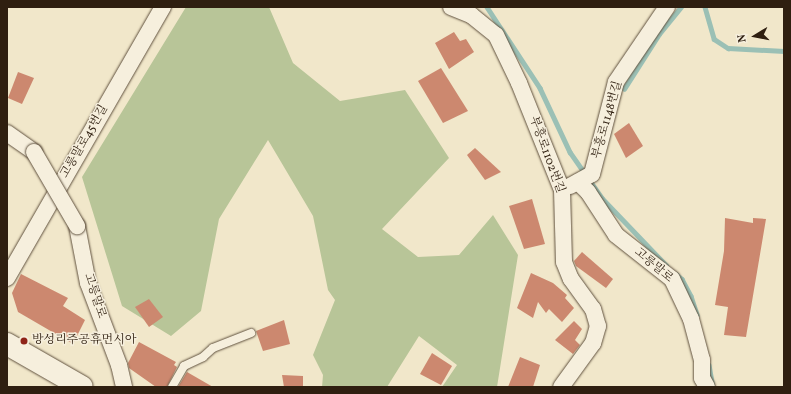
<!DOCTYPE html>
<meta charset="utf-8">
<style>
body{margin:0}
#map{position:relative;width:791px;height:394px;overflow:hidden;background:#f1e7ca;font-family:Vollkorn,"Noto Serif KR",serif}
div>[style]{position:absolute}
[style*='--x']{left:calc(var(--x)*1px);top:calc(var(--y)*1px);width:calc(var(--w)*1px);rotate:calc(var(--a)*1deg)}
.green>*{inset:0;background:#b8c598}
.stream>*{height:4.5px;margin:-2.25px;padding:0 2.25px;transform-origin:2.25px;border-radius:2.25px;background:#9bc0b5}
.building>*{inset:0;background:#cc886f}
.roads{filter:drop-shadow(0 0 1px #60513e) drop-shadow(0 0 1px #60513e)}
.lane>*{height:8px;margin:-4px;padding:0 4px;transform-origin:4px;border-radius:4px;background:#f6efdd}
.street>*{height:16px;margin:-8px;padding:0 8px;transform-origin:8px;border-radius:8px;background:#f6efdd}
.secondary>*{height:22px;margin:-11px;padding:0 11px;transform-origin:11px;border-radius:11px;background:#f6efdd}
.bridges{filter:drop-shadow(0 0 1px #60513e) drop-shadow(0 0 1px #60513e)}
.street-bridge>*{height:16px;margin:-8px;padding:0 8px;transform-origin:8px;border-radius:8px;background:#f6efdd}
.dots>*{width:11px;height:11px;translate:-50% -50%;box-sizing:border-box;border:2px solid #f6efdd;border-radius:50%}
span{translate:-50% -50%;white-space:nowrap;text-align:center;line-height:1.15;-webkit-text-stroke:3px #f6efdd;paint-order:stroke}
.street-label{font-size:12px;color:#2f1f10}
.poi-label{font-size:12px;color:#2f1f10}
.left{translate:0 -50%;text-align:left}
.frame{position:absolute;inset:0;border:8px solid #2f1f10;pointer-events:none}
.north{position:absolute;left:735px;top:16px;width:40px;height:40px;-webkit-text-stroke:3px #f6efdd;paint-order:stroke;rotate:260deg;font-size:11px;font-weight:700;line-height:16px;text-align:center;color:#2f1f10}
.north::after{content:'';display:block;margin:auto;width:14px;height:18px;background:#2f1f10;clip-path:polygon(50% 0,100% 100%,50% 72%,0 100%)}
</style>
<div id="map">
<div class="green">
<i style="clip-path:polygon(186px 7px,269px 7px,293px 63px,340px 101px,405px 90px,449px 158px,382px 229px,418px 257px,459px 255px,493px 215px,518px 255px,497px 387px,442px 387px,457px 365px,419px 336px,387px 387px,322px 387px,323px 375px,313px 355px,335px 300px,328px 290px,313px 216px,268px 140px,219px 219px,201px 311px,171px 336px,122px 306px,82px 177px)"></i>
</div>
<div class="stream">
<i style="--x:487;--y:7;--w:97;--a:56.8"></i>
<i style="--x:540;--y:88;--w:71;--a:64.9"></i>
<i style="--x:570;--y:152;--w:56;--a:55.2"></i>
<i style="--x:602;--y:198;--w:93;--a:46.3"></i>
<i style="--x:705;--y:7;--w:33;--a:74"></i>
<i style="--x:714;--y:39;--w:17;--a:33"></i>
<i style="--x:728;--y:48;--w:56;--a:3.1"></i>
<i style="--x:624;--y:89;--w:65;--a:-57.5"></i>
<i style="--x:659;--y:34;--w:35;--a:-51"></i>
<i style="--x:676;--y:274;--w:8;--a:40"></i>
<i style="--x:682;--y:279;--w:19;--a:62"></i>
<i style="--x:691;--y:296;--w:20;--a:72"></i>
<i style="--x:709;--y:365;--w:22;--a:80"></i>
</div>
<div class="building">
<i style="clip-path:polygon(454px 32px,460px 41px,466px 39px,474px 52px,449px 69px,435px 43px)"></i>
<i style="clip-path:polygon(441px 68px,468px 111px,443px 123px,418px 81px)"></i>
<i style="clip-path:polygon(18px 72px,34px 78px,22px 104px,8px 98px)"></i>
<i style="clip-path:polygon(629px 123px,643px 146px,626px 158px,614px 134px)"></i>
<i style="clip-path:polygon(475px 148px,501px 172px,485px 180px,467px 155px)"></i>
<i style="clip-path:polygon(532px 199px,545px 244px,524px 249px,509px 206px)"></i>
<i style="clip-path:polygon(725px 218px,753px 223px,753px 218px,766px 219px,746px 337px,724px 335px,728px 307px,715px 305px,724px 251px)"></i>
<i style="clip-path:polygon(582px 252px,613px 279px,606px 288px,576px 266px,574px 261px)"></i>
<i style="clip-path:polygon(531px 273px,553px 283px,567px 295px,565px 298px,574px 308px,562px 322px,549px 309px,546px 313px,538px 302px,533px 318px,517px 308px)"></i>
<i style="clip-path:polygon(21px 274px,68px 298px,63px 306px,85px 320px,73px 344px,18px 312px,12px 293px)"></i>
<i style="clip-path:polygon(149px 299px,163px 317px,149px 327px,135px 307px)"></i>
<i style="clip-path:polygon(284px 320px,290px 344px,263px 351px,256px 331px)"></i>
<i style="clip-path:polygon(574px 321px,582px 329px,575px 340px,580px 345px,573px 354px,555px 340px)"></i>
<i style="clip-path:polygon(139px 342px,176px 362px,174px 365px,177px 367px,167px 387px,156px 387px,129px 368px,128px 363px)"></i>
<i style="clip-path:polygon(432px 353px,452px 366px,441px 385px,420px 374px)"></i>
<i style="clip-path:polygon(520px 357px,540px 365px,533px 387px,508px 387px)"></i>
<i style="clip-path:polygon(187px 372px,213px 387px,178px 387px)"></i>
<i style="clip-path:polygon(282px 375px,303px 376px,303px 387px,284px 387px)"></i>
</div>
<div class="roads">
<div class="lane">
<i style="--x:172;--y:387;--w:24;--a:-60"></i>
<i style="--x:184;--y:366;--w:21;--a:-25"></i>
<i style="--x:203;--y:357;--w:13;--a:-42"></i>
<i style="--x:213;--y:348;--w:41;--a:-21.5"></i>
</div>
<div class="street">
<i style="--x:451;--y:7;--w:22;--a:22"></i>
<i style="--x:471;--y:15;--w:32;--a:39"></i>
<i style="--x:496;--y:35;--w:53;--a:64.4"></i>
<i style="--x:519;--y:83;--w:115;--a:68.1"></i>
<i style="--x:562;--y:190;--w:72;--a:88.4"></i>
<i style="--x:564;--y:262;--w:18;--a:68"></i>
<i style="--x:571;--y:279;--w:37;--a:54"></i>
<i style="--x:593;--y:309;--w:18;--a:74"></i>
<i style="--x:598;--y:326;--w:18;--a:106"></i>
<i style="--x:593;--y:343;--w:54;--a:126"></i>
<i style="--x:7;--y:133;--w:33;--a:35"></i>
<i style="--x:578;--y:182;--w:14;--a:45"></i>
<i style="--x:588;--y:192;--w:51;--a:56.9"></i>
<i style="--x:616;--y:235;--w:71;--a:38.2"></i>
<i style="--x:672;--y:279;--w:44;--a:64.6"></i>
<i style="--x:691;--y:319;--w:42;--a:75"></i>
<i style="--x:702;--y:360;--w:18;--a:90"></i>
<i style="--x:702;--y:378;--w:10;--a:61"></i>
<i style="--x:570;--y:186;--w:25;--a:-29"></i>
<i style="--x:592;--y:174;--w:95;--a:-75.4"></i>
<i style="--x:616;--y:82;--w:91;--a:-55.8"></i>
<i style="--x:77;--y:226;--w:58;--a:79.1"></i>
<i style="--x:88;--y:283;--w:88;--a:69.3"></i>
<i style="--x:119;--y:365;--w:23;--a:77"></i>
<i style="--x:7;--y:278;--w:313;--a:-60.1"></i>
</div>
<div class="secondary">
<i style="--x:7;--y:344;--w:86;--a:29.8"></i>
</div>
</div>
<div class="bridges">
<div class="street-bridge">
<i style="--x:34;--y:152;--w:86;--a:59.8"></i>
</div>
</div>
<div class="dots">
<i style="left:24px;top:341px;background:#8f2418"></i>
</div>
<div class="street-label">
<span style="left:608px;top:120px;rotate:-74deg">부흥로1148번길</span>
<span style="left:85px;top:142px;rotate:-60deg">고릉말로45번길</span>
<span style="left:546px;top:155px;rotate:70deg">부흥로1102번길</span>
<span style="left:653px;top:266px;rotate:40deg">고릉말로</span>
<span style="left:94px;top:296px;rotate:72deg">고릉말로</span>
</div>
<div class="poi-label">
<span class="left" style="left:32px;top:341px">방성리주공휴먼시아</span>
</div>
<div class="frame"></div>
<div class="north">N</div>
</div>
